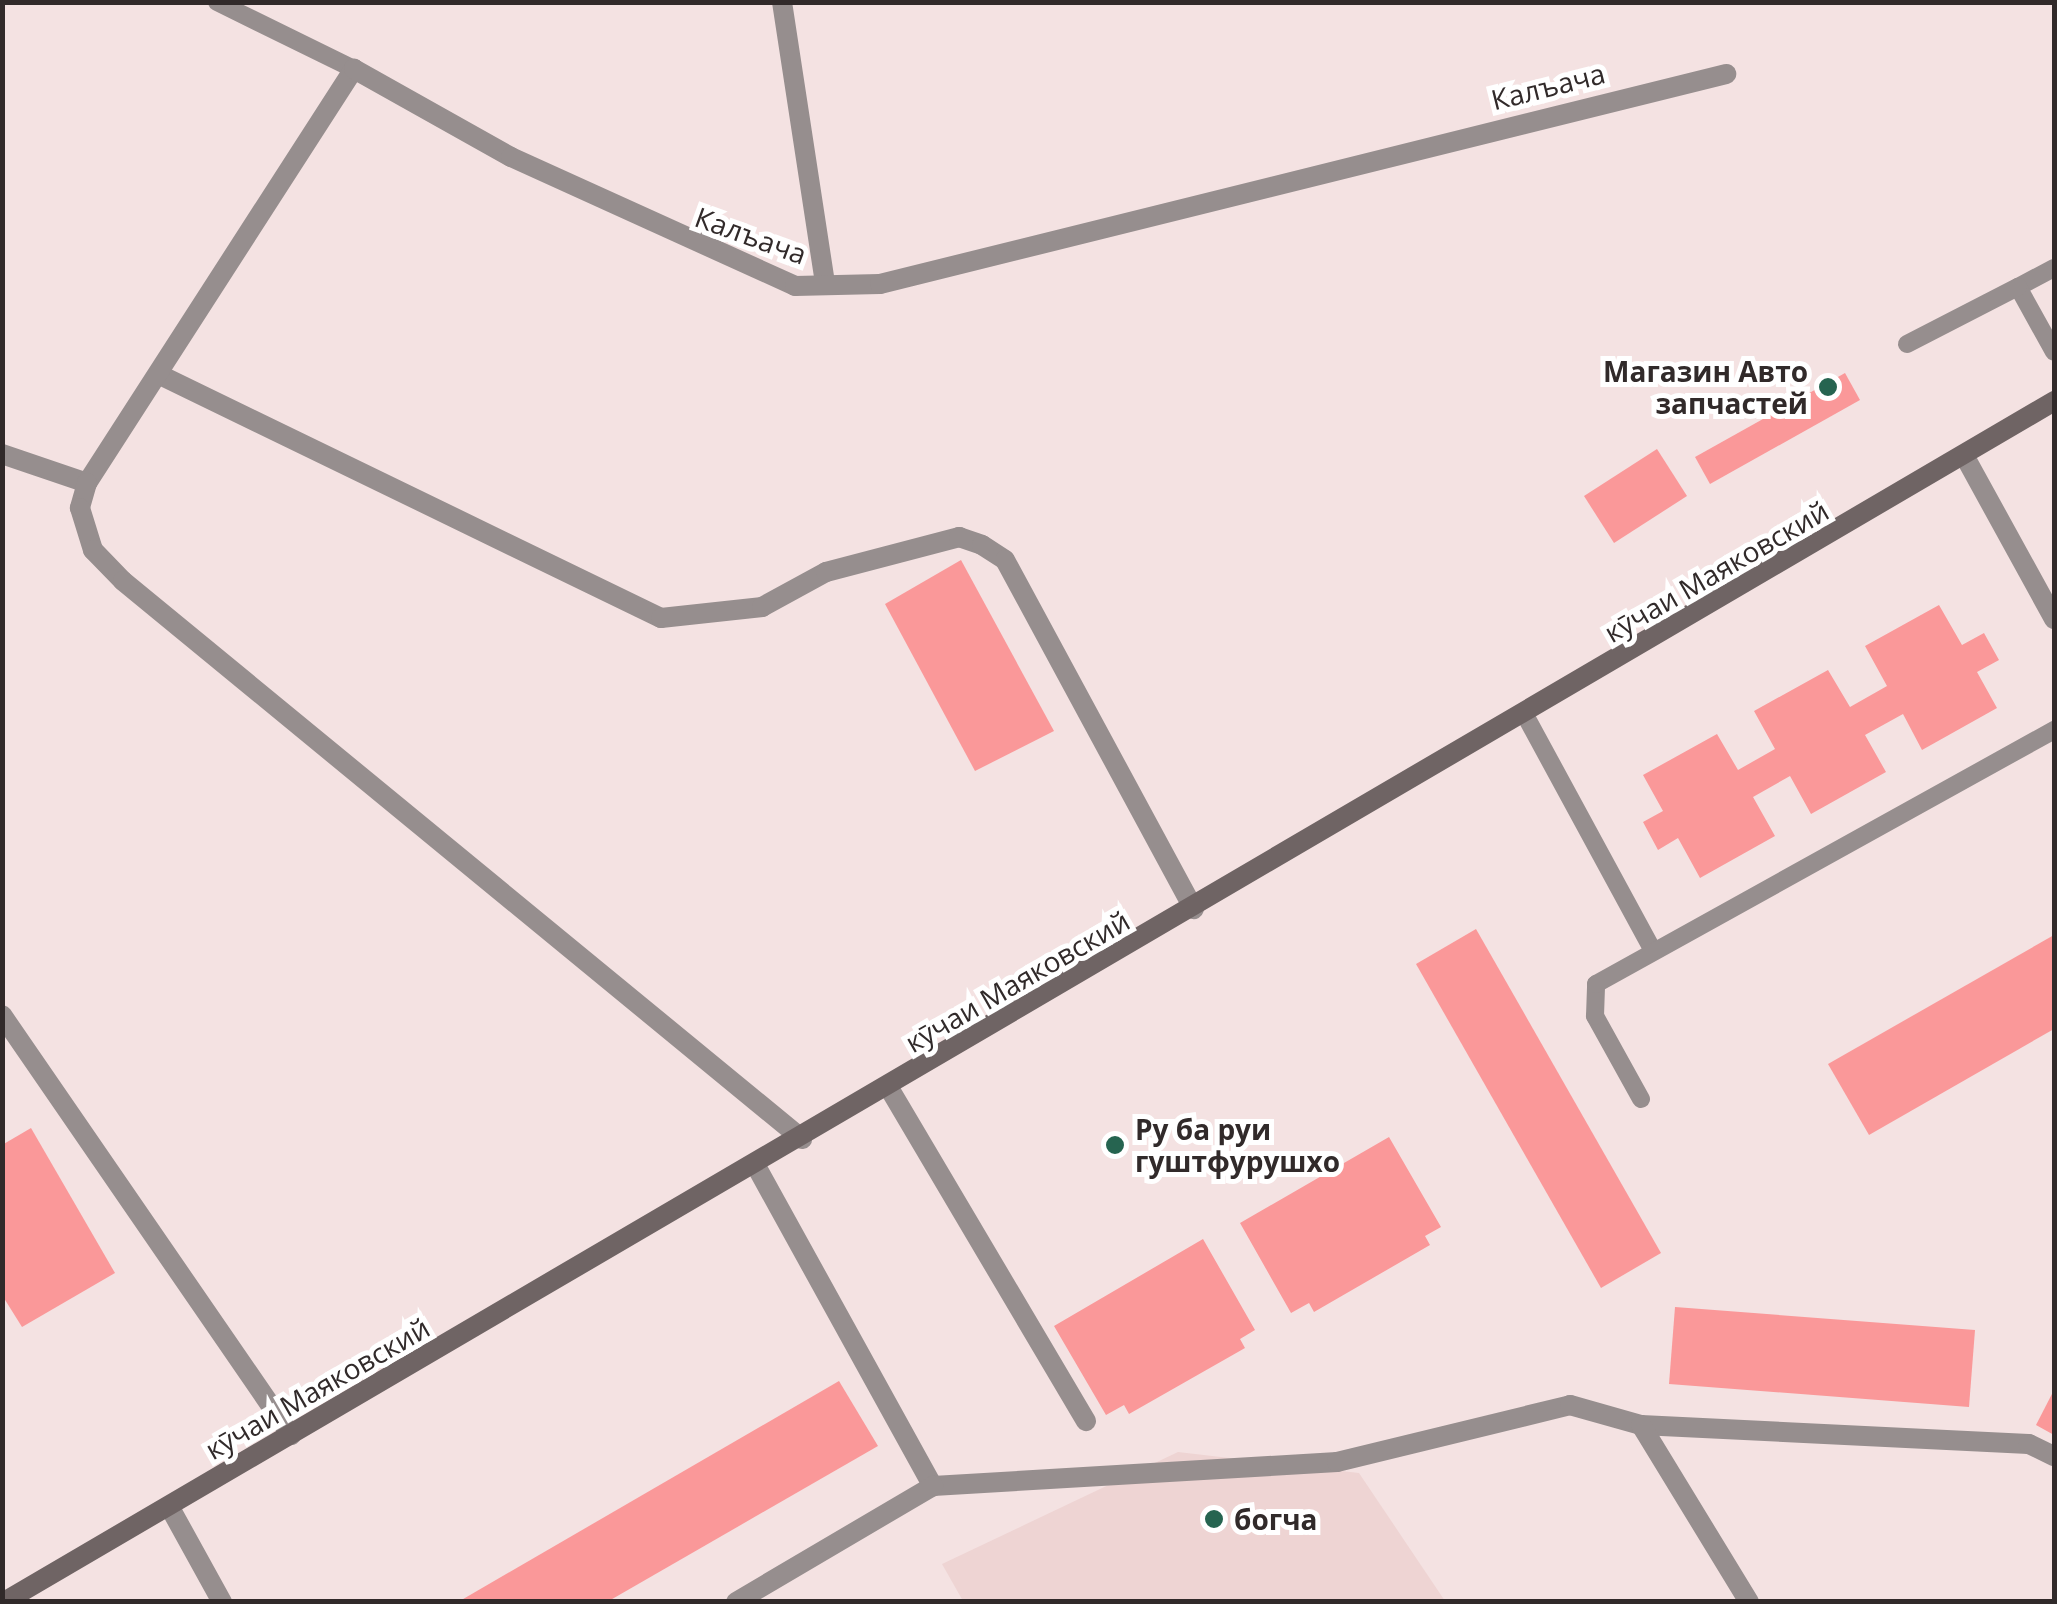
<!DOCTYPE html>
<meta charset="utf-8">
<style>
body{margin:0}
#map{position:relative;width:2057px;height:1604px;overflow:hidden;background:#f4e2e2;font-family:"Open Sans",sans-serif}
div>[style]{position:absolute}
[style*='--x']{left:calc(var(--x)*1px);top:calc(var(--y)*1px);width:calc(var(--w)*1px);rotate:calc(var(--a)*1deg)}
.built>*{inset:0;background:#eed4d3}
.building>*{inset:0;background:#fa9899}
.lane>*{height:18px;margin:-9px;padding:0 9px;transform-origin:9px;border-radius:9px;background:#968e8e}
.street>*{height:20px;margin:-10px;padding:0 10px;transform-origin:10px;border-radius:10px;background:#968e8e}
.secondary>*{height:20px;margin:-10px;padding:0 10px;transform-origin:10px;border-radius:10px;background:#6f6464}
.dots>*{width:28px;height:28px;translate:-50% -50%;box-sizing:border-box;border:5px solid #fff;border-radius:50%}
span{translate:-50% -50%;white-space:nowrap;text-align:center;line-height:1.15;-webkit-text-stroke:10px #fff;paint-order:stroke}
.street-label{font-size:28px;color:#312a2a}
.poi-label{font-size:28px;color:#312a2a;font-weight:700}
.right{translate:-100% -50%;text-align:right}
.left{translate:0 -50%;text-align:left}
.frame{position:absolute;inset:0;border:5px solid #312a2a;pointer-events:none}
</style>
<div id="map">
<div class="built">
<i style="clip-path:polygon(1178px 1452px,1359px 1473px,1445px 1601px,963px 1601px,942px 1564px)"></i>
</div>
<div class="building">
<i style="clip-path:polygon(1845px 373px,1860px 400px,1710px 484px,1695px 457px)"></i>
<i style="clip-path:polygon(1657px 449px,1687px 496px,1614px 543px,1584px 496px)"></i>
<i style="clip-path:polygon(961px 560px,1054px 731px,975px 771px,885px 604px)"></i>
<i style="clip-path:polygon(1939px 605px,1962px 645px,1984px 633px,1999px 660px,1977px 672px,1997px 708px,1922px 750px,1903px 714px,1865px 735px,1886px 772px,1811px 814px,1790px 776px,1753px 797px,1775px 836px,1700px 878px,1678px 838px,1658px 850px,1643px 822px,1663px 811px,1643px 775px,1717px 734px,1738px 770px,1775px 749px,1754px 711px,1828px 670px,1850px 707px,1887px 686px,1865px 646px)"></i>
<i style="clip-path:polygon(1476px 929px,1661px 1253px,1601px 1288px,1416px 964px)"></i>
<i style="clip-path:polygon(2054px 935px,2054px 1029px,1869px 1135px,1828px 1064px)"></i>
<i style="clip-path:polygon(31px 1128px,115px 1273px,22px 1327px,2px 1295px,2px 1145px)"></i>
<i style="clip-path:polygon(1389px 1137px,1441px 1227px,1425px 1236px,1430px 1245px,1314px 1312px,1309px 1303px,1291px 1313px,1240px 1223px)"></i>
<i style="clip-path:polygon(1203px 1239px,1255px 1330px,1240px 1339px,1245px 1348px,1129px 1414px,1124px 1405px,1106px 1415px,1054px 1326px)"></i>
<i style="clip-path:polygon(1675px 1307px,1975px 1330px,1969px 1407px,1669px 1384px)"></i>
<i style="clip-path:polygon(839px 1381px,878px 1446px,607px 1602px,458px 1602px)"></i>
<i style="clip-path:polygon(2054px 1390px,2054px 1435px,2036px 1425px)"></i>
</div>
<div class="lane">
<i style="--x:217;--y:2;--w:153;--a:26.1"></i>
<i style="--x:2054;--y:268;--w:41;--a:152.2"></i>
<i style="--x:2018;--y:287;--w:74;--a:61"></i>
<i style="--x:1907;--y:344;--w:125;--a:-27.2"></i>
<i style="--x:1525;--y:715;--w:264;--a:61.5"></i>
<i style="--x:1641;--y:1099;--w:95;--a:-119"></i>
<i style="--x:1595;--y:1016;--w:32;--a:-88"></i>
<i style="--x:1596;--y:984;--w:524;--a:-29.01"></i>
</div>
<div class="street">
<i style="--x:782;--y:2;--w:285;--a:81.3"></i>
<i style="--x:158;--y:374;--w:559;--a:25.88"></i>
<i style="--x:661;--y:618;--w:102;--a:-6.2"></i>
<i style="--x:762;--y:607;--w:73;--a:-28.7"></i>
<i style="--x:826;--y:572;--w:138;--a:-14.7"></i>
<i style="--x:959;--y:537;--w:24;--a:19"></i>
<i style="--x:982;--y:545;--w:27;--a:33"></i>
<i style="--x:1005;--y:560;--w:397;--a:61.6"></i>
<i style="--x:2;--y:454;--w:90;--a:18.8"></i>
<i style="--x:87;--y:483;--w:493;--a:-57.2"></i>
<i style="--x:354;--y:69;--w:180;--a:29.3"></i>
<i style="--x:511;--y:157;--w:312;--a:24.4"></i>
<i style="--x:795;--y:286;--w:85;--a:-1.3"></i>
<i style="--x:880;--y:284;--w:872;--a:-13.94"></i>
<i style="--x:1965;--y:457;--w:185;--a:61.2"></i>
<i style="--x:87;--y:483;--w:26;--a:106"></i>
<i style="--x:80;--y:508;--w:44;--a:72.8"></i>
<i style="--x:93;--y:550;--w:43;--a:45.9"></i>
<i style="--x:123;--y:581;--w:879;--a:39.41"></i>
<i style="--x:2;--y:1015;--w:510;--a:55.47"></i>
<i style="--x:889;--y:1088;--w:387;--a:59.4"></i>
<i style="--x:756;--y:1166;--w:366;--a:61.1"></i>
<i style="--x:933;--y:1486;--w:405;--a:-3.4"></i>
<i style="--x:1337;--y:1462;--w:240;--a:-13.7"></i>
<i style="--x:1570;--y:1405;--w:74;--a:15.7"></i>
<i style="--x:1641;--y:1425;--w:388;--a:2.8"></i>
<i style="--x:2029;--y:1444;--w:28;--a:26"></i>
<i style="--x:1641;--y:1425;--w:207;--a:58.6"></i>
<i style="--x:169;--y:1506;--w:110;--a:61.1"></i>
<i style="--x:736;--y:1602;--w:229;--a:-30.5"></i>
</div>
<div class="secondary">
<i style="--x:4;--y:1602;--w:2376;--a:-30.36"></i>
</div>
<div class="dots">
<i style="left:1828px;top:387px;background:#266450"></i>
<i style="left:1115px;top:1145px;background:#266450"></i>
<i style="left:1214px;top:1519px;background:#266450"></i>
</div>
<div class="street-label">
<span style="left:1548px;top:86px;rotate:-14deg">Калъача</span>
<span style="left:751px;top:235px;rotate:20deg">Калъача</span>
<span style="left:1716px;top:571px;rotate:-30deg">кӯчаи Маяковский</span>
<span style="left:1017px;top:981px;rotate:-30deg">кӯчаи Маяковский</span>
<span style="left:317px;top:1388px;rotate:-30deg">кӯчаи Маяковский</span>
</div>
<div class="poi-label">
<span class="right" style="left:1808px;top:387px">Магазин Авто<br>запчастей</span>
<span class="left" style="left:1135px;top:1145px">Ру ба руи<br>гуштфурушхо</span>
<span class="left" style="left:1234px;top:1519px">богча</span>
</div>
<div class="frame"></div>
</div>
